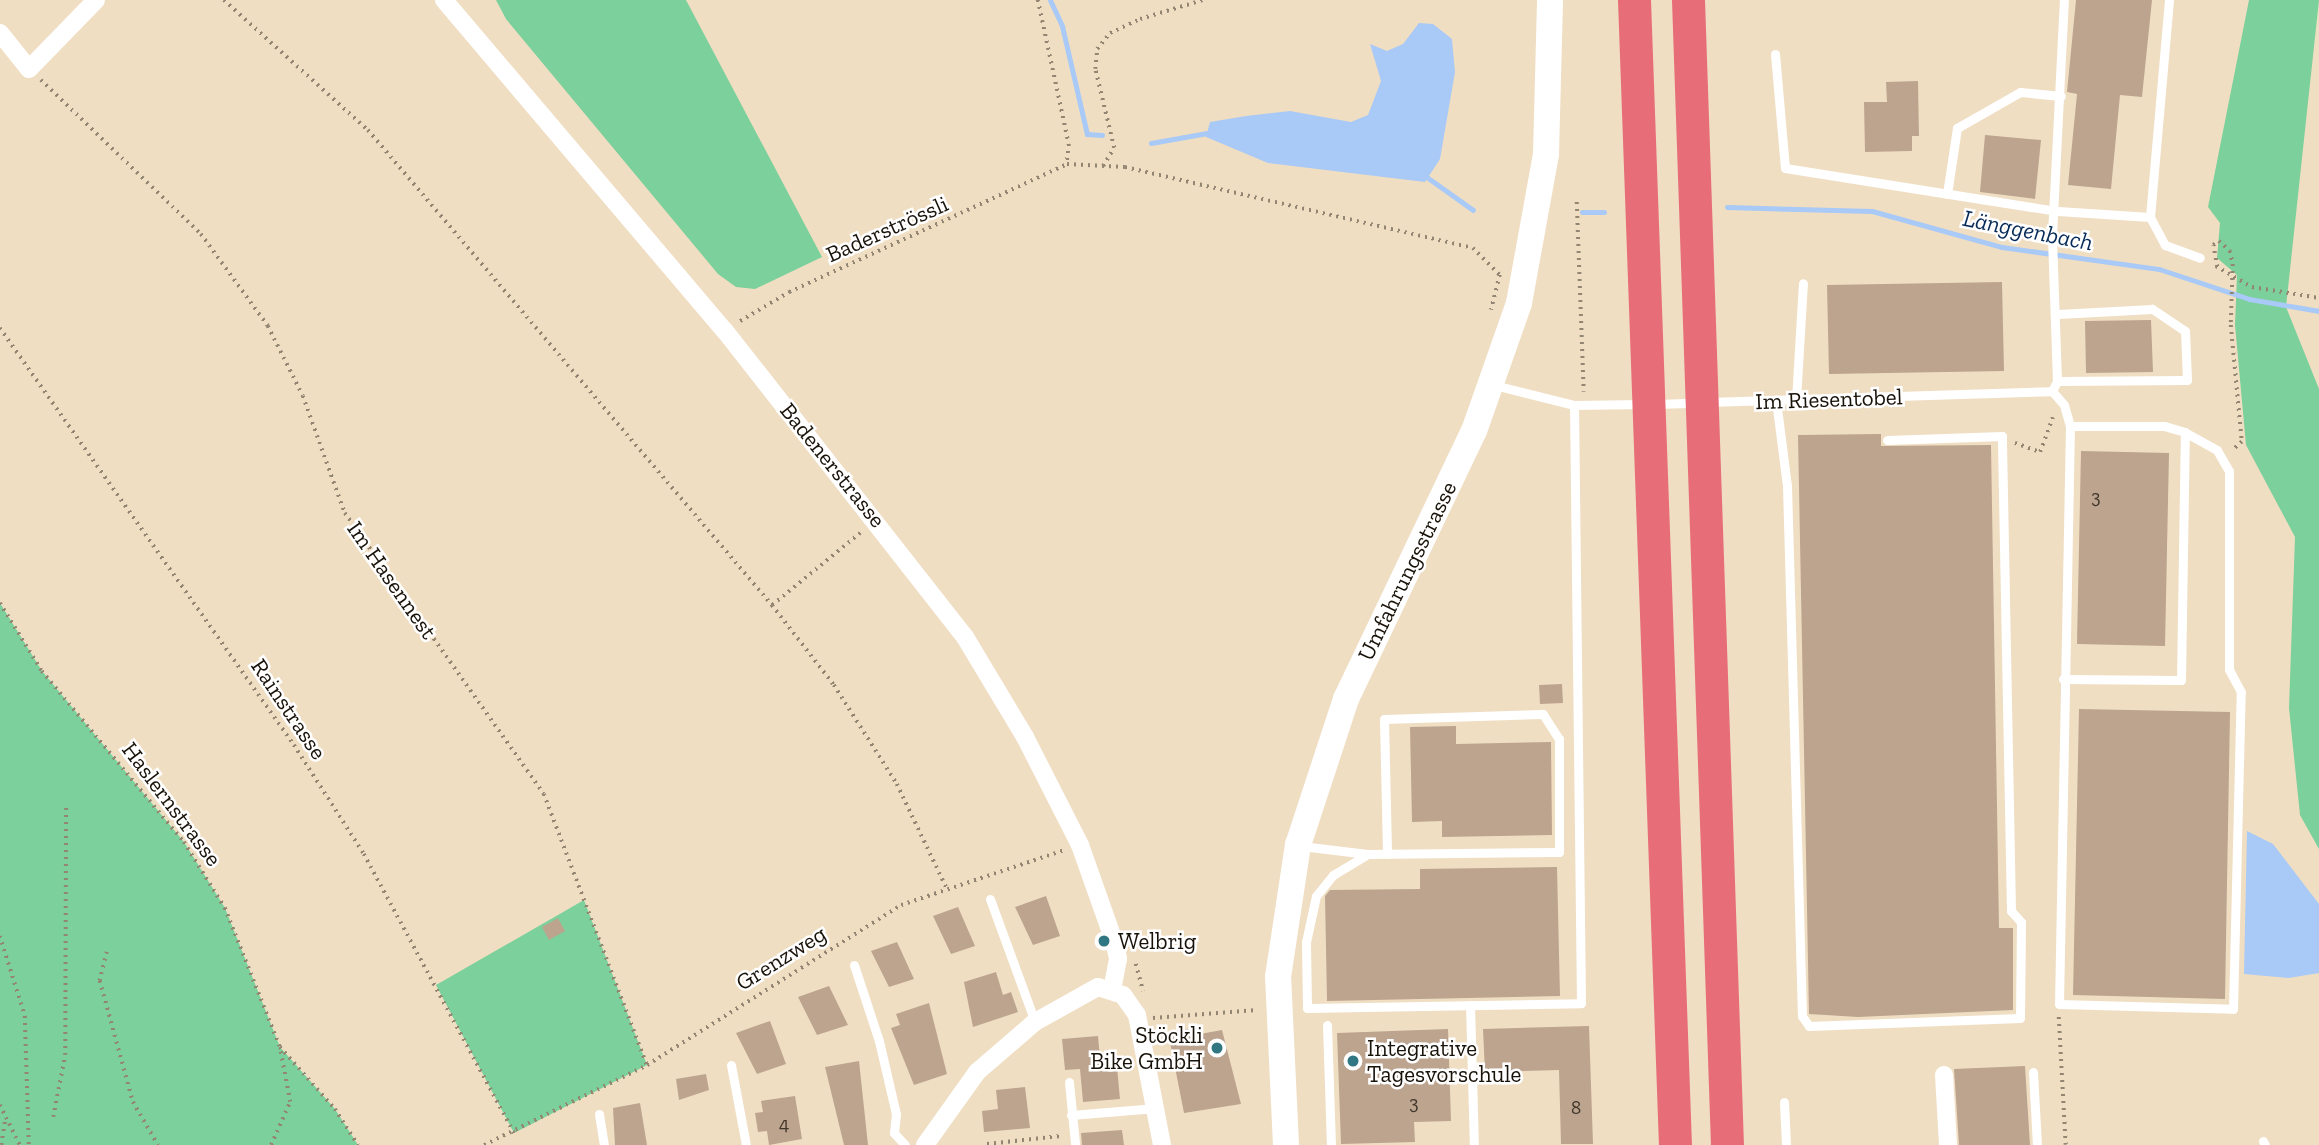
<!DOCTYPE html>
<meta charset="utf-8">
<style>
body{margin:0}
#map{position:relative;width:2319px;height:1145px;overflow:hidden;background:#f0dec3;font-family:"Zilla Slab",serif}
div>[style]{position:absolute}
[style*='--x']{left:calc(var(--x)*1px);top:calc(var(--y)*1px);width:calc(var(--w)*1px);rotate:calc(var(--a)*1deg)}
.green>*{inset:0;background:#7bd09b}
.water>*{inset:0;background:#a9c9f6}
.stream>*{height:5px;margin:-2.5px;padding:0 2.5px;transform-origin:2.5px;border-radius:2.5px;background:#a9c9f6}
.building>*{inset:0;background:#bca48f}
.path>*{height:3.5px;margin-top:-1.75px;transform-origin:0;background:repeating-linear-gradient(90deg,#928572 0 2px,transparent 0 7px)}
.lane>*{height:9px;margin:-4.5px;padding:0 4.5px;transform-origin:4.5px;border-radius:4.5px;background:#fff}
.street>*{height:18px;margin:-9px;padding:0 9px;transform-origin:9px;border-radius:9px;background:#fff}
.secondary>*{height:26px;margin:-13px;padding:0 13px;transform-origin:13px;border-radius:13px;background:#fff}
.highway>*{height:33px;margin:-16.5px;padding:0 16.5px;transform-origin:16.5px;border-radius:16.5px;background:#e76e79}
.dots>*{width:19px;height:19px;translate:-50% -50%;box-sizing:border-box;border:4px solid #fff;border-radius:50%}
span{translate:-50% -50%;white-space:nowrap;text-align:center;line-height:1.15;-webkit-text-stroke:5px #fff;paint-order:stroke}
.number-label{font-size:19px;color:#41362a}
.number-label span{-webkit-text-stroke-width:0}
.street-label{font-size:23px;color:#181209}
.poi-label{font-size:23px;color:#181209}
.left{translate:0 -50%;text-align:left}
.right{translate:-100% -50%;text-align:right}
.water-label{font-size:24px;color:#072b58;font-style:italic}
</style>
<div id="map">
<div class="green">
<i style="clip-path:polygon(496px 0,686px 0,822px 257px,755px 289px,736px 287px,718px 274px,506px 19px)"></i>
<i style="clip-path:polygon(2249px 0,2319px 0,2286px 307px,2319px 389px,2319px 849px,2300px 815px,2289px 708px,2295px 537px,2246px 445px,2235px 325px,2237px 275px,2217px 258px,2220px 223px,2208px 207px)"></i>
<i style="clip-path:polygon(0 603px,42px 671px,184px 842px,225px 908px,280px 1047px,335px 1109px,358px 1145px,0 1145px)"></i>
<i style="clip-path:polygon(584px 900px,647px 1065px,514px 1133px,436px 985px)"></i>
</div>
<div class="water">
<i style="clip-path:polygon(1419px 23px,1433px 24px,1452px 39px,1455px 72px,1440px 159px,1425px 182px,1268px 163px,1206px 137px,1210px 122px,1246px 116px,1290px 111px,1351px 122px,1368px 115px,1381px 81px,1370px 44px,1387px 51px,1403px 44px)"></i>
<i style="clip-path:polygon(2247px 831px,2273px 844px,2319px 904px,2319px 973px,2289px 978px,2244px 974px)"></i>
</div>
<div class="stream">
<i style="--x:1050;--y:0;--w:29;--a:65"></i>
<i style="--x:1062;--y:26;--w:111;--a:77"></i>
<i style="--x:1087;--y:134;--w:15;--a:4"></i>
<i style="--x:1151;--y:143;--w:57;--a:-10.1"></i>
<i style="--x:1428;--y:178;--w:55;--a:35.4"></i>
<i style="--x:1727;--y:207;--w:145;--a:1.6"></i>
<i style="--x:1872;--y:211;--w:135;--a:15.5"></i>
<i style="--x:2002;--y:247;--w:159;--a:8"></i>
<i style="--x:2159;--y:269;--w:95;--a:18.4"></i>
<i style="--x:2249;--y:299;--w:71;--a:9.7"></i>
<i style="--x:1582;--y:212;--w:22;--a:0"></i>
</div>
<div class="building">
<i style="clip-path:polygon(2076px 0,2152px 0,2142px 97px,2120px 95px,2111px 189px,2068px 185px,2077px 94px,2067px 92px)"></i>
<i style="clip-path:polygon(1918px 81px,1919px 136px,1912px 136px,1912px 151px,1865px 152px,1864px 102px,1887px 102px,1886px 82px)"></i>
<i style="clip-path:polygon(1985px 135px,2041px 140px,2035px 199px,1980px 192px)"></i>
<i style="clip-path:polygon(2002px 282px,2004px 371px,1829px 374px,1827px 285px)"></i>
<i style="clip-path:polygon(2151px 320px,2153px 372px,2086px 373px,2085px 321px)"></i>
<i style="clip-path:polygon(1881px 434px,1881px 446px,1991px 445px,1999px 928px,2013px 928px,2013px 1010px,1858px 1017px,1809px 1014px,1798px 435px)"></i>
<i style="clip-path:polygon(2081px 451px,2169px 453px,2165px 646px,2077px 644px)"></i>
<i style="clip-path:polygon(1562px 684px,1563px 703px,1540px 704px,1539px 685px)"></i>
<i style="clip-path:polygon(2079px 709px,2230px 712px,2225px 999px,2073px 995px)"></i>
<i style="clip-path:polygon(1456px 726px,1456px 744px,1551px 742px,1552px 835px,1442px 837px,1442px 821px,1412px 822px,1410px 727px)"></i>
<i style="clip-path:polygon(1557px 867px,1560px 996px,1327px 1001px,1325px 896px,1330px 890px,1420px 889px,1420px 869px)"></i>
<i style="clip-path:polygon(1046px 896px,1060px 936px,1033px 945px,1015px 907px)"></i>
<i style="clip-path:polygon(958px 907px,975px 946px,951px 954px,933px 916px)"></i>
<i style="clip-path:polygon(558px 918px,565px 931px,549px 940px,542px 927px)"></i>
<i style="clip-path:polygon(897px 942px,914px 979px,889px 987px,871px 951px)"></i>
<i style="clip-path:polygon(996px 972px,1003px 995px,1011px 992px,1018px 1012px,973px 1027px,964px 982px)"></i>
<i style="clip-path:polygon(829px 986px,848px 1025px,817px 1035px,798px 997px)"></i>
<i style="clip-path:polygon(929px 1003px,947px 1074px,914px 1085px,891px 1028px,900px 1025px,896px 1014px)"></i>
<i style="clip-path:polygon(770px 1021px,786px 1064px,757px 1074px,736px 1033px)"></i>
<i style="clip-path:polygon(1589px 1026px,1593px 1144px,1561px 1144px,1559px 1070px,1485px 1072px,1483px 1029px)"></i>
<i style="clip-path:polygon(1198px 1027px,1200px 1034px,1222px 1030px,1241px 1104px,1184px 1113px,1168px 1032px)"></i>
<i style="clip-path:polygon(1448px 1029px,1451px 1121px,1414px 1122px,1415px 1142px,1341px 1144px,1337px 1033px)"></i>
<i style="clip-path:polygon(1098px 1036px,1101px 1069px,1117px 1067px,1120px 1099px,1083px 1102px,1080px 1069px,1065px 1070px,1062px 1039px)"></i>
<i style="clip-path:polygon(859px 1061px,868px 1145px,844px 1145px,825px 1067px)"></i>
<i style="clip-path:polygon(2025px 1066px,2030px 1145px,1959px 1145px,1954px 1069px)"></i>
<i style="clip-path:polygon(706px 1074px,709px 1090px,679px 1100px,676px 1079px)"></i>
<i style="clip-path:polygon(1025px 1087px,1030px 1128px,984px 1132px,982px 1111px,998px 1109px,996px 1090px)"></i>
<i style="clip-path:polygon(795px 1096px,802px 1139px,769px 1145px,767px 1131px,758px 1132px,755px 1113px,763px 1112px,761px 1101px)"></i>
<i style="clip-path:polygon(640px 1103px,647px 1145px,615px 1145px,613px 1108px)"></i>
<i style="clip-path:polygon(1122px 1130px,1124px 1145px,1082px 1145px,1081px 1133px)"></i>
</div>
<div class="path">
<i style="--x:224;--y:0;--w:194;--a:42.1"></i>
<i style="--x:368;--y:130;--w:624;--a:49.62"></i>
<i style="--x:772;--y:605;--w:101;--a:52.2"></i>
<i style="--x:834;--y:685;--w:117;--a:57.5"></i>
<i style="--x:897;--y:784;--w:116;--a:64.5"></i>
<i style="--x:1038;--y:0;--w:147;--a:77.9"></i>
<i style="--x:1069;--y:144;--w:20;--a:96"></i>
<i style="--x:41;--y:80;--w:222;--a:43.9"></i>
<i style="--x:201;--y:234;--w:114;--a:53.9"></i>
<i style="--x:268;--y:326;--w:78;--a:63.4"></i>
<i style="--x:303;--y:396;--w:124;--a:70.3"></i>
<i style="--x:345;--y:513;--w:344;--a:54.7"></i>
<i style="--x:544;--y:794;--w:290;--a:69.2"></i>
<i style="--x:1103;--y:166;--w:21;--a:-59"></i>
<i style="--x:1114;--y:148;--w:81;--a:-103.5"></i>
<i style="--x:1095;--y:69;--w:20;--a:-84"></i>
<i style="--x:1097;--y:49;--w:21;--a:-51"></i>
<i style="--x:1110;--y:33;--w:33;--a:-25"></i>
<i style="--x:1140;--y:19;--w:66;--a:-16.8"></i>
<i style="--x:1577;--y:202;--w:190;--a:87.9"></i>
<i style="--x:2216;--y:266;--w:42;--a:30.3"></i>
<i style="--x:2252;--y:287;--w:68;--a:9.3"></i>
<i style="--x:2217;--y:267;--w:22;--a:-100"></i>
<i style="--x:2213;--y:245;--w:7;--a:-34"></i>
<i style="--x:2219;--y:241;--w:15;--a:42"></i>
<i style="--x:2230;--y:251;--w:13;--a:77"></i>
<i style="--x:2233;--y:264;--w:61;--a:91.9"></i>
<i style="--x:2231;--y:325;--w:118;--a:84.6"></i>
<i style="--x:2242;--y:442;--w:13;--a:138"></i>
<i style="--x:740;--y:321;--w:57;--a:-30.6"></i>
<i style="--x:789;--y:292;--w:306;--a:-24.7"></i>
<i style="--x:1067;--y:164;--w:58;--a:3"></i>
<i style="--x:1125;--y:167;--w:357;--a:13.1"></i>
<i style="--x:1473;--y:248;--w:38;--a:45"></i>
<i style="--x:1500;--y:275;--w:36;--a:104"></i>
<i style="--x:0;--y:328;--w:510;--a:54.81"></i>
<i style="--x:294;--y:745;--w:130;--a:57.3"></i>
<i style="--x:364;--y:854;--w:317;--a:61.7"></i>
<i style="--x:2015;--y:443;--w:27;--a:20"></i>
<i style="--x:2040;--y:452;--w:37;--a:-70"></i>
<i style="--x:0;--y:603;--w:80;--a:58.3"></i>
<i style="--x:42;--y:671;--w:222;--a:50.3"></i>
<i style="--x:184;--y:842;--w:78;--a:58.2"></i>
<i style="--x:225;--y:908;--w:149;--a:68.4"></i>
<i style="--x:280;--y:1047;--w:83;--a:48.4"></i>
<i style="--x:335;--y:1109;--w:43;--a:57.4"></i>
<i style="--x:772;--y:605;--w:114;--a:-39.3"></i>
<i style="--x:0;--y:936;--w:84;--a:72.6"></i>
<i style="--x:25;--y:1016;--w:129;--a:88.2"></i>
<i style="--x:107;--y:952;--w:30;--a:104"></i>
<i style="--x:100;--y:981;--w:125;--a:74.7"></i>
<i style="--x:133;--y:1102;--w:50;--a:59.8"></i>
<i style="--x:1136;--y:964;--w:28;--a:75"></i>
<i style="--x:2059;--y:1017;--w:128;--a:86.9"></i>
<i style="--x:1153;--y:1018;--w:104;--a:-4.4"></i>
<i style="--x:0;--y:1105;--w:45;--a:63.4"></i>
<i style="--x:53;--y:1117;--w:63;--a:-79"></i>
<i style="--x:65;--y:1055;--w:248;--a:-89.8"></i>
<i style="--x:987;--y:1144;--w:74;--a:-6.2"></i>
<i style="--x:1;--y:1145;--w:25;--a:-81"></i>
<i style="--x:271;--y:1145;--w:47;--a:-66.2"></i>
<i style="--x:290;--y:1102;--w:54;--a:-100.7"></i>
<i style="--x:484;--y:1145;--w:182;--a:-26.1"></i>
<i style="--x:647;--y:1065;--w:300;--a:-32.2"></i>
<i style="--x:901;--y:905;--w:172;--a:-18.6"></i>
</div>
<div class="lane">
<i style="--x:1775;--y:54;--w:114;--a:85"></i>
<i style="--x:1785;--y:168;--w:276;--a:9"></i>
<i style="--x:2058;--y:211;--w:92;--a:3.7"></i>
<i style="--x:2150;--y:217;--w:218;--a:-85"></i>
<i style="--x:1947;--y:194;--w:67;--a:-81.4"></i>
<i style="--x:1957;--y:128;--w:73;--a:-29.7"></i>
<i style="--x:2020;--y:92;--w:41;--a:5.6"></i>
<i style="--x:2150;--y:217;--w:32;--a:62"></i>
<i style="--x:2165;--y:245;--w:37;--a:20"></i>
<i style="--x:2057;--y:381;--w:130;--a:-0.4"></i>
<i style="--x:2187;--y:380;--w:49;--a:-92.3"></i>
<i style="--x:2185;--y:331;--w:40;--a:-146"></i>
<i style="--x:2152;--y:309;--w:94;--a:177"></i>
<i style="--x:1494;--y:385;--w:82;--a:14"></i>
<i style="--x:1574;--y:405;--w:68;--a:-0.8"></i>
<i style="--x:2052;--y:391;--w:18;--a:49"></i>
<i style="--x:2064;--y:405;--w:22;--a:74"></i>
<i style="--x:2070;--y:426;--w:578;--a:91.09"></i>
<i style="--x:2059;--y:1004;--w:174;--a:1.6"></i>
<i style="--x:2233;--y:1009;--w:317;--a:-88.6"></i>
<i style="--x:2241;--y:692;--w:26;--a:-118"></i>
<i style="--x:2229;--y:669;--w:198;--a:-90"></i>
<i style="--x:2229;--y:471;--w:24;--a:-120"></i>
<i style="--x:2217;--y:450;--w:37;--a:-151"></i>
<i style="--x:2185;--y:432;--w:22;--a:-164"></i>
<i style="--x:2164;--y:426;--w:94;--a:180"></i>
<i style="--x:1776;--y:400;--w:87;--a:82.7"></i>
<i style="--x:1787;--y:486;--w:530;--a:88.38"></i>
<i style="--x:1802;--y:1016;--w:12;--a:55"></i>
<i style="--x:1809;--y:1026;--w:211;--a:-2.2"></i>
<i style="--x:2020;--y:1018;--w:96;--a:-89.4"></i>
<i style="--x:2021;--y:922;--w:15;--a:-132"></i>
<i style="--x:2011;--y:911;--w:475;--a:-91.1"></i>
<i style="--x:2002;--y:436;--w:115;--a:178"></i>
<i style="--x:1796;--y:400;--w:117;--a:-86.6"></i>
<i style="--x:1708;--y:402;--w:344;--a:-1.8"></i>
<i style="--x:2052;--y:391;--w:11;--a:-63"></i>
<i style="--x:2057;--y:381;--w:146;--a:-92"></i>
<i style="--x:2052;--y:235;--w:235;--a:-87.1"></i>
<i style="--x:1656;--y:404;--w:38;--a:-2"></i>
<i style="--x:2063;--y:679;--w:118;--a:0.5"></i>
<i style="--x:2181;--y:680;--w:248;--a:-89.1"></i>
<i style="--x:1301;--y:846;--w:67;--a:6.8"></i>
<i style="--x:1368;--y:854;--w:191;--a:-0.6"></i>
<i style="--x:1559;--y:852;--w:113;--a:-90"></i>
<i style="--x:1559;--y:739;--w:30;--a:-123"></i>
<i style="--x:1543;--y:714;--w:159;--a:178.2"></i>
<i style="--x:1384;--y:719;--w:135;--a:88.7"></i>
<i style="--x:1368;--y:854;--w:41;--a:149"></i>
<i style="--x:1333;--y:875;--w:27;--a:129"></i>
<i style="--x:1316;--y:896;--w:47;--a:102.3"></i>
<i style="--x:1306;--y:942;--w:66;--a:89.1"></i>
<i style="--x:1307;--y:1008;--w:274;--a:-1"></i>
<i style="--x:1581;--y:1003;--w:598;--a:-90.67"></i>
<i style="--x:990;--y:899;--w:131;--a:69.9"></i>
<i style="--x:854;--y:965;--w:80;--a:71.8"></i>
<i style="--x:879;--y:1041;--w:75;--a:76.9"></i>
<i style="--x:896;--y:1114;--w:19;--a:96"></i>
<i style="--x:894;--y:1133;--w:16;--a:47"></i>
<i style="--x:1470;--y:1005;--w:140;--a:88.4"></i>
<i style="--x:1327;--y:1025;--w:120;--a:88.1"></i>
<i style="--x:731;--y:1065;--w:81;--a:79.4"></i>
<i style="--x:2033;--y:1072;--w:73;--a:86.9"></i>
<i style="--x:1069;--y:1082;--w:61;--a:84.4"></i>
<i style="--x:1784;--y:1102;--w:43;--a:87.3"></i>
<i style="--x:599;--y:1114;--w:31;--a:81"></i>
<i style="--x:1071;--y:1115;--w:85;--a:-4.7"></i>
<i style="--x:2263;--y:1141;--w:4;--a:63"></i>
</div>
<div class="street">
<i style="--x:444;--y:0;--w:434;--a:49.7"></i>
<i style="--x:725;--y:331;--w:389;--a:51.9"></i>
<i style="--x:965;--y:637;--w:117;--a:59"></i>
<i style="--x:1025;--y:737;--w:121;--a:63"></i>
<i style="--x:1080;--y:845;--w:102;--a:70.5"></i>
<i style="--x:1114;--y:941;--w:18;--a:77"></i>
<i style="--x:1118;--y:959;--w:31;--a:101"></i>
<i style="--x:0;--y:33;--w:46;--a:51.1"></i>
<i style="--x:29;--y:69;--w:96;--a:-45.8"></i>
<i style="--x:1944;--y:1075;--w:70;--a:86.7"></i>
<i style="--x:925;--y:1145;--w:90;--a:-54.5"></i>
<i style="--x:977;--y:1072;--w:77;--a:-40.8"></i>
<i style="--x:1035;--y:1022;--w:72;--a:-29.1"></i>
<i style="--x:1098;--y:987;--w:26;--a:18"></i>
<i style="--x:1123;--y:995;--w:24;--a:55"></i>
<i style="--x:1137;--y:1015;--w:132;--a:79.1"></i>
</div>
<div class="secondary">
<i style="--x:1286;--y:1145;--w:168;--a:-92.7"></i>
<i style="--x:1278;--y:977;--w:134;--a:-81.4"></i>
<i style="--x:1298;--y:845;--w:154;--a:-71.8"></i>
<i style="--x:1346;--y:699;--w:297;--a:-64.5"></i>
<i style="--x:1474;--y:431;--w:136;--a:-70.6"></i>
<i style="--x:1519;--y:303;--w:151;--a:-79.7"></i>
<i style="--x:1546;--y:154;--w:154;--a:-88.5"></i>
</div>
<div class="highway">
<i style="--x:1634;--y:0;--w:1146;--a:87.95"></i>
<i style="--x:1688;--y:0;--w:1146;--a:88.05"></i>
</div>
<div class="dots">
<i style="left:1104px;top:941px;background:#307683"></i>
<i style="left:1217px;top:1048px;background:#307683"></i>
<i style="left:1353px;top:1061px;background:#307683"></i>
</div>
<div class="number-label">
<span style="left:2096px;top:497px">3</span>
<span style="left:1414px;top:1103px">3</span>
<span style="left:1576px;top:1108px">8</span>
<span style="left:784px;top:1124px">4</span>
</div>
<div class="street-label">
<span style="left:887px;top:229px;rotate:-24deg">Baderströssli</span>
<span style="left:1829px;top:399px;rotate:-2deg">Im Riesentobel</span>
<span style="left:833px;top:465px;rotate:51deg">Badenerstrasse</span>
<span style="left:1407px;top:571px;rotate:-64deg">Umfahrungsstrasse</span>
<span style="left:392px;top:580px;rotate:55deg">Im Hasennest</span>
<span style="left:289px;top:709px;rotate:56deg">Rainstrasse</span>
<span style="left:172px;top:804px;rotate:53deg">Haslernstrasse</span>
<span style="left:781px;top:958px;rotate:-32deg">Grenzweg</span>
</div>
<div class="poi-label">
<span class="left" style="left:1118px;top:941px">Welbrig</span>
<span class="right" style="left:1203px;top:1048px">Stöckli<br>Bike GmbH</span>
<span class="left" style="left:1367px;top:1061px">Integrative<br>Tagesvorschule</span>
</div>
<div class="water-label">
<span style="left:2028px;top:230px;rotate:11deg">Länggenbach</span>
</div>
</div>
